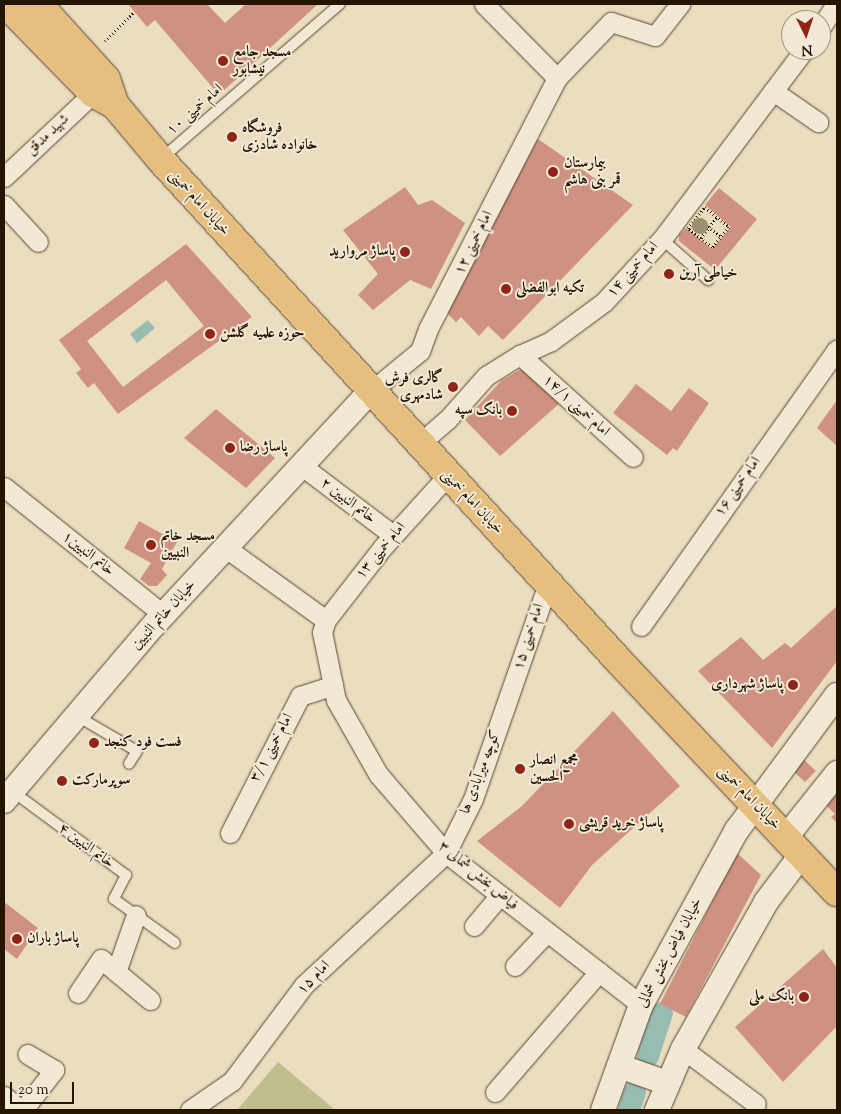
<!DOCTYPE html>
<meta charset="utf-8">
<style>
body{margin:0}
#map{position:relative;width:841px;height:1114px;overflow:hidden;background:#ebddbf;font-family:"Sorts Mill Goudy",Amiri,serif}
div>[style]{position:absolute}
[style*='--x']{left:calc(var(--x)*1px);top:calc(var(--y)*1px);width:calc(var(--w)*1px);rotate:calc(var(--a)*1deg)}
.green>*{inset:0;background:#bebf8d}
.water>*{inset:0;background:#98bcb1}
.canal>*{height:22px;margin:-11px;padding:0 11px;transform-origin:11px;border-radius:11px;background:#98bcb1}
.building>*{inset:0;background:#cf9182}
.path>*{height:3px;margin-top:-1.5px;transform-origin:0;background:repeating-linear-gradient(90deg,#251400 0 1px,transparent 0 3.5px)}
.roads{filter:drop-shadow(0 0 1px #564630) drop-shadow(0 0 1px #564630)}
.service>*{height:10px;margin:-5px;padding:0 5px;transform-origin:5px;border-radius:5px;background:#f2e9d5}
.minor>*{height:19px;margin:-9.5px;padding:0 9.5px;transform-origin:9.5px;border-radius:9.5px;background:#f2e9d5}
.tertiary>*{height:24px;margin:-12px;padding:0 12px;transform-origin:12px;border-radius:12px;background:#f2e9d5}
.primary>*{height:28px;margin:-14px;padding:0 14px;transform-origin:14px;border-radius:14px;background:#e6be80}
.trees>*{width:16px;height:16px;margin:-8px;border-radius:50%;background:#9c8f71}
.dots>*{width:14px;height:14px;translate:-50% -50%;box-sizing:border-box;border:2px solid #f2e9d5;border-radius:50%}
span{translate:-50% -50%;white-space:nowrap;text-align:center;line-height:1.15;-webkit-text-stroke:4px #f2e9d5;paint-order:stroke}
.poi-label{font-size:15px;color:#251400;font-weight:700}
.left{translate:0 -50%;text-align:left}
.right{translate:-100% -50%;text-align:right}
.street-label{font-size:15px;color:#251400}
.frame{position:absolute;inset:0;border:5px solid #251400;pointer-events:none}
.north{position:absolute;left:781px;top:10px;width:50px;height:50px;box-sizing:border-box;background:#f2e9d5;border:1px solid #a09480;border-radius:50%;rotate:176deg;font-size:14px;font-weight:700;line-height:20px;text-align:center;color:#251400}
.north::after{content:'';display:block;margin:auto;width:18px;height:22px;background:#8f2418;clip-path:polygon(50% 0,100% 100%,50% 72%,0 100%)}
.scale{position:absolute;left:10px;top:1082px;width:64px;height:22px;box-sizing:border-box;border:2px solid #251400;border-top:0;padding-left:6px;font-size:15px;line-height:18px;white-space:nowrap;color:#251400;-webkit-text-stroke:4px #f2e9d5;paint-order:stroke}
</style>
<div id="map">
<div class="green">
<i style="clip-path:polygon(278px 1062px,334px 1109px,333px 1110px,237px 1110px)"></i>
</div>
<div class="water">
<i style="clip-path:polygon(148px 320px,155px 328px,137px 343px,130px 334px)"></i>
</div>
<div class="canal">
<i style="--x:648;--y:1056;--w:45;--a:-72"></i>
<i style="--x:629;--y:1110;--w:19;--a:-72"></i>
</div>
<div class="building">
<i style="clip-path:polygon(128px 4px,207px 4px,225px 23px,246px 4px,318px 4px,219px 95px,155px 20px,147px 27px)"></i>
<i style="clip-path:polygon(538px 139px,633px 205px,503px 340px,488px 326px,479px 336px,461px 317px,456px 322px,445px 311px)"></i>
<i style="clip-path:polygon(405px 187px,418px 205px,432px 200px,465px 223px,431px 289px,410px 280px,373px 310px,358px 295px,378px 274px,343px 230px)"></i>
<i style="clip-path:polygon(719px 188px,757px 219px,715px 270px,679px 241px,679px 235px,686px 228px,712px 249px,731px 227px,705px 205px)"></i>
<i style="clip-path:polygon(evenodd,186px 244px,252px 317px,118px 414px,94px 383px,88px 388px,76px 373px,81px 369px,59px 340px,186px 244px,166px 280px,204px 326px,123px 387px,87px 341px,166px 280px)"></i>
<i style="clip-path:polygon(525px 367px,561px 402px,500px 456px,465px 420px,502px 380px)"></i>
<i style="clip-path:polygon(636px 384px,671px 411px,689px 388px,709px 403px,677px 451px,673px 448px,667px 455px,613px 413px)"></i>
<i style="clip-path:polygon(837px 400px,837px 446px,817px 428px)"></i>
<i style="clip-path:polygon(216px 409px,275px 458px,246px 488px,184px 438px)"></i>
<i style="clip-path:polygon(139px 521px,177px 542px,162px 569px,167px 575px,157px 586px,149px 586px,140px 579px,151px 563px,124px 548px)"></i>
<i style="clip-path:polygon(837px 606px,837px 661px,772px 748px,698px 671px,741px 637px,763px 660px,785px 643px,791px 648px)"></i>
<i style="clip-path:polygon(613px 711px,680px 786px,592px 865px,560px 908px,477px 841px,522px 806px)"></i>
<i style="clip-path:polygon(802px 758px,816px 771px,805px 782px,791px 769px)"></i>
<i style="clip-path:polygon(837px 785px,837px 823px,831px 817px,835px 814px,824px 803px)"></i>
<i style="clip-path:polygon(737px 853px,761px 875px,686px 1017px,660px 1004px)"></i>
<i style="clip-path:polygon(4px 902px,38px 928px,17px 959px,4px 949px)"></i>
<i style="clip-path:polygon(823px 949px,837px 968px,837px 1026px,783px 1082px,735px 1027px)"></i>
</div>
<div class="path">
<i style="--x:105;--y:41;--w:41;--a:-45"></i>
<i style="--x:705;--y:207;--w:31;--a:40"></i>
<i style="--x:729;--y:227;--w:26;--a:130"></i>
<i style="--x:712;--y:247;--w:31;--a:-142"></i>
<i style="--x:688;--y:228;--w:27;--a:-51"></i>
<i style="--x:700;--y:220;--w:27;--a:39"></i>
<i style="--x:701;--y:238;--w:26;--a:-53"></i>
</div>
<div class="roads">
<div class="service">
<i style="--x:161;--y:159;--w:237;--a:-40.9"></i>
<i style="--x:662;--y:239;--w:62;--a:41.7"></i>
<i style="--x:77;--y:716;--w:69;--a:30.3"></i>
<i style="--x:137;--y:751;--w:15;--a:122"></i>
<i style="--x:12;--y:791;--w:142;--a:36.4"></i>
<i style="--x:126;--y:875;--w:27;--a:117"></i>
<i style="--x:114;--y:899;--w:75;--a:35.8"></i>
</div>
<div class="minor">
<i style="--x:484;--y:4;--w:104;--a:45.4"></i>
<i style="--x:821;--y:27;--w:27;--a:-57"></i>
<i style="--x:773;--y:91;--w:55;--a:34.6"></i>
<i style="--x:4;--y:177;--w:122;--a:-43.3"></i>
<i style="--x:4;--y:205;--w:50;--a:47.4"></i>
<i style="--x:520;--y:355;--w:152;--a:42.1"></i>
<i style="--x:371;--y:391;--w:63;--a:-39.2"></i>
<i style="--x:420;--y:351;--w:23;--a:-70"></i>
<i style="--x:428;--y:329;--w:282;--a:-62.8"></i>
<i style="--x:557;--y:78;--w:78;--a:-46"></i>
<i style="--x:611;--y:22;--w:46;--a:17.7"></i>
<i style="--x:655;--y:36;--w:41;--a:-52"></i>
<i style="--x:419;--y:444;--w:37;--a:-41"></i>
<i style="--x:447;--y:420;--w:59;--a:-48.4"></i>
<i style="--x:486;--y:376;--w:40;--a:-32"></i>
<i style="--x:520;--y:355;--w:34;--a:-24"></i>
<i style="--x:551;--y:341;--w:66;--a:-36.3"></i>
<i style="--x:604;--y:302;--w:86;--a:-47.4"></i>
<i style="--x:662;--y:239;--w:236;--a:-53.1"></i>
<i style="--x:302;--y:466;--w:114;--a:37.2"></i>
<i style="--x:448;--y:475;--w:98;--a:132.1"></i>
<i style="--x:382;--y:548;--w:91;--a:127.9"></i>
<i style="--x:326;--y:620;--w:13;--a:108"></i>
<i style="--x:322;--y:632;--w:69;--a:78.4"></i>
<i style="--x:336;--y:700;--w:85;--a:60.4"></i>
<i style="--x:378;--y:774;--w:104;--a:49.3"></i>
<i style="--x:446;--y:853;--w:247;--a:37.9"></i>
<i style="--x:4;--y:487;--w:205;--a:38.7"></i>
<i style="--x:226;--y:548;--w:123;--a:35.8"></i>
<i style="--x:641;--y:626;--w:339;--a:-54.7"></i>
<i style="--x:230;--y:833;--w:154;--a:-62.9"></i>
<i style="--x:300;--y:696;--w:35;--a:-18"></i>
<i style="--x:474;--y:926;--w:40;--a:-50"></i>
<i style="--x:515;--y:966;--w:47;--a:-46.7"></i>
<i style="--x:116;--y:972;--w:60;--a:-70.7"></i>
<i style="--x:78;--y:993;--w:41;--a:-55.9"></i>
<i style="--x:101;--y:959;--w:64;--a:39.9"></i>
<i style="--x:683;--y:1049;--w:91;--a:37"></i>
<i style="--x:495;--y:1092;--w:159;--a:-49.1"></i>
<i style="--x:4;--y:1096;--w:21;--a:41"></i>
<i style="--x:23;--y:1110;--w:51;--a:-52.2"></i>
<i style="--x:54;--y:1070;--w:31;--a:-149"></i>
<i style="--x:190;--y:1110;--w:51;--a:-34.6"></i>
<i style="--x:232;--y:1081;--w:120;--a:-53.1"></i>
<i style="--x:304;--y:985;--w:194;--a:-42.9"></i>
<i style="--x:446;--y:853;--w:60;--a:-63.4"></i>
<i style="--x:473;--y:799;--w:228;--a:-70.8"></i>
</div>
<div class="tertiary">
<i style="--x:4;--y:801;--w:231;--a:-49.6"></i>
<i style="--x:154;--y:625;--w:319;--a:-47.2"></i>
<i style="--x:786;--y:837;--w:82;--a:-51.4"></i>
<i style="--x:619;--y:1066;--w:51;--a:19.5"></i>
<i style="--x:603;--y:1110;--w:112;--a:-70.1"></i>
<i style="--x:641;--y:1005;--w:200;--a:-61.3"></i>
<i style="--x:737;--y:830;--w:168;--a:-53.5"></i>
<i style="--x:657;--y:1110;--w:66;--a:-66.9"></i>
<i style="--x:683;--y:1049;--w:169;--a:-60.5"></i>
<i style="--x:766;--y:902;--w:60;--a:-53.1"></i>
</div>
<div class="primary">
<i style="--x:6;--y:4;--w:124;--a:45.7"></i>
<i style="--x:93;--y:93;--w:25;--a:29"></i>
<i style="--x:38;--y:4;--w:101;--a:47.8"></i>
<i style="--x:106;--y:79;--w:28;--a:71"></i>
<i style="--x:115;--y:105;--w:72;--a:50.1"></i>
<i style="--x:161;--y:160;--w:677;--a:47.57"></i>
<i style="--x:618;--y:660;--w:319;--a:46.7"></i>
</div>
</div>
<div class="trees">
<i style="left:700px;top:226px"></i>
</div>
<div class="dots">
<i style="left:223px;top:61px;background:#8f2418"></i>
<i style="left:232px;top:137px;background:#8f2418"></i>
<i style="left:553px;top:172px;background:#8f2418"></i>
<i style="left:405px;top:252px;background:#8f2418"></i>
<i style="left:669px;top:274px;background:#8f2418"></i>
<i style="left:506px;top:289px;background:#8f2418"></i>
<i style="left:210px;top:334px;background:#8f2418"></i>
<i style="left:453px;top:387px;background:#8f2418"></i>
<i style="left:512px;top:411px;background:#8f2418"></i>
<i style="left:230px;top:448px;background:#8f2418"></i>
<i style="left:151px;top:545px;background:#8f2418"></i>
<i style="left:793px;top:685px;background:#8f2418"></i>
<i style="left:94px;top:743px;background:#8f2418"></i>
<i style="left:520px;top:769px;background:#8f2418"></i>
<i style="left:62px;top:781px;background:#8f2418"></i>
<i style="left:569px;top:824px;background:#8f2418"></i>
<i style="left:17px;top:939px;background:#8f2418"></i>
<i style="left:804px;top:997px;background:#8f2418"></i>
</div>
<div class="poi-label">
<span class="left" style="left:233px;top:61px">مسجد جامع<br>نیشابور</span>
<span class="left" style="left:242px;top:137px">فروشگاه<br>خانواده شادزی</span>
<span class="left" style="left:564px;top:172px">بیمارستان<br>قمر بنی هاشم</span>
<span class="right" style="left:395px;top:252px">پاساژ مروارید</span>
<span class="left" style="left:679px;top:274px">خیاطی آرین</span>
<span class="left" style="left:516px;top:289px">تکیه ابوالفضلی</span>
<span class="left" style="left:220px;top:334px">حوزه علمیه گلشن</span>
<span class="right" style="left:443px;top:387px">گالری فرش<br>شادمهری</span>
<span class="right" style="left:502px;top:411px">بانک سپه</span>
<span class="left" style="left:240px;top:448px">پاساژ رضا</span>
<span class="left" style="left:161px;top:545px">مسجد خاتم<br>النبیین</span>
<span class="right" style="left:783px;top:685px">پاساژ شهرداری</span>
<span class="left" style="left:104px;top:743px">فست فود کنجد</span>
<span class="left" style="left:530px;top:769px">مجمع انصار<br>الحسین</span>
<span class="left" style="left:72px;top:781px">سوپرمارکت</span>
<span class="left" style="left:579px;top:824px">پاساژ خرید قریشی</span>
<span class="left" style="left:27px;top:939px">پاساژ باران</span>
<span class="right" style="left:794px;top:997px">بانک ملی</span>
</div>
<div class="street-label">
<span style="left:195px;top:110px;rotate:-41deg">امام خمینی ۱۰</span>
<span style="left:48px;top:135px;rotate:-43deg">شهید مدقق</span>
<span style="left:199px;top:203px;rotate:48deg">خیابان امام خمینی</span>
<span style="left:474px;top:243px;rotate:-64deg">امام خمینی ۱۲</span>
<span style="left:633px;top:270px;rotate:-48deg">امام خمینی ۱۴</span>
<span style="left:576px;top:406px;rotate:42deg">امام خمینی ۱۴/۱</span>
<span style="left:738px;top:487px;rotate:-55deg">امام خمینی ۱۶</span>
<span style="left:348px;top:501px;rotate:37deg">خاتم النبیین ۲</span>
<span style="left:472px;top:502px;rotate:47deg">خیابان امام خمینی</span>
<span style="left:381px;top:551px;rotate:-50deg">امام خمینی ۱۳</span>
<span style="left:88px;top:554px;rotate:38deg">خاتم النبیین۱</span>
<span style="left:164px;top:615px;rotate:-48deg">خیابان خاتم النبیین</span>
<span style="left:529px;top:637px;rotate:-72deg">امام خمینی ۱۵</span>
<span style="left:272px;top:748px;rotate:-62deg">امام خمینی ۳/۱</span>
<span style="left:481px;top:772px;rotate:-69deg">کوچه میرآبادی ها</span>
<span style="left:749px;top:798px;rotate:46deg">خیابان امام خمینی</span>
<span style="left:86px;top:846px;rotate:36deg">خاتم النبیین ۴</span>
<span style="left:478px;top:876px;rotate:40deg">فیاض بخش شمالی ۳</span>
<span style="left:670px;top:953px;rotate:-62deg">خیابان فیاض بخش شمالی</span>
<span style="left:314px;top:978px;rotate:-46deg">امام ۱۵</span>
</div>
<div class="frame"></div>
<div class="north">N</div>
<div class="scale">20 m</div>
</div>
